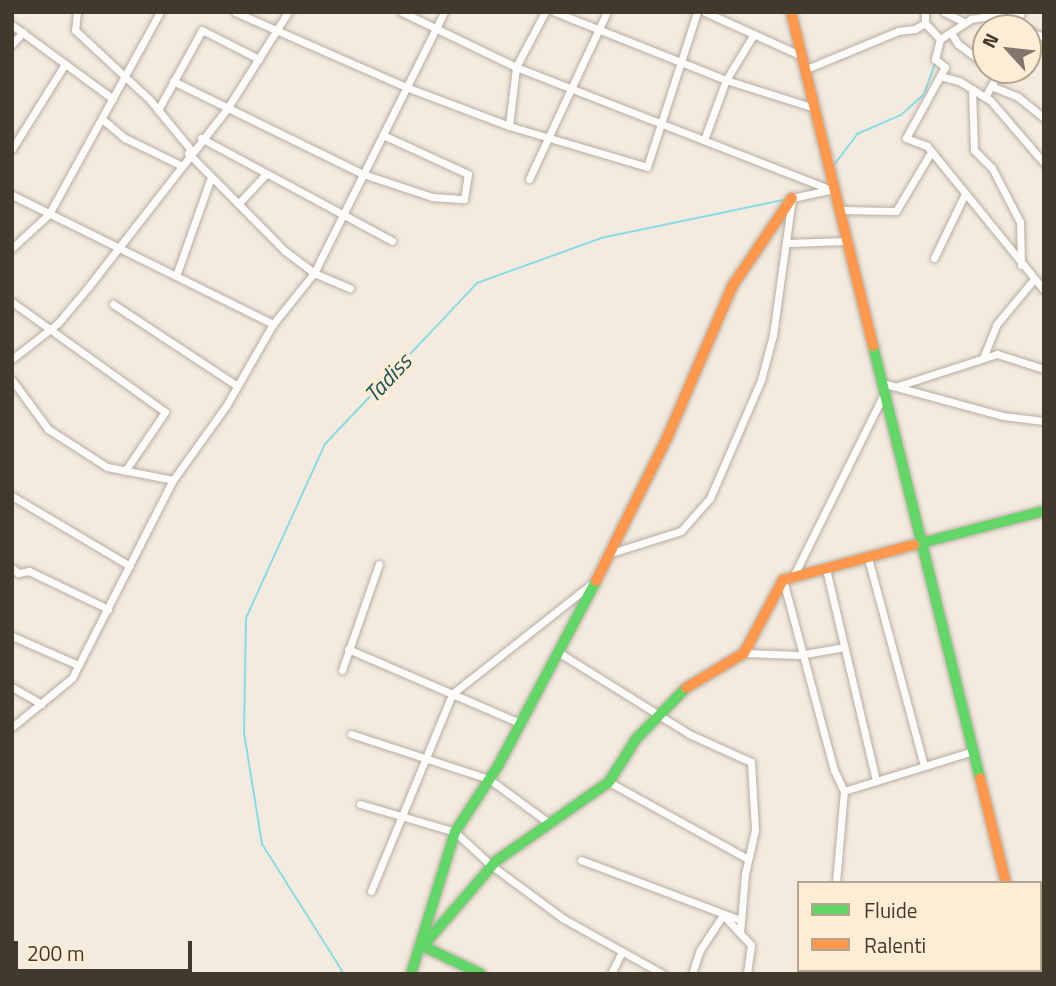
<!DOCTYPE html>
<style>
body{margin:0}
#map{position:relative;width:1056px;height:986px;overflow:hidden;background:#f4ebde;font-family:"Titillium Web",sans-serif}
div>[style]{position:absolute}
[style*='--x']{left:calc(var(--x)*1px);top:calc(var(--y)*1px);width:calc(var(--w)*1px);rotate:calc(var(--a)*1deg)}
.stream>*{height:2px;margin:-1px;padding:0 1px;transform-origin:1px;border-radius:1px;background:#87dce7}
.roads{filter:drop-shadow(0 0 2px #b6aea3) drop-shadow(0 0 2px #b6aea3)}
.street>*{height:7px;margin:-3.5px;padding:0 3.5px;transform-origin:3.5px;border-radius:3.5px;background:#fdfcfa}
.fast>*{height:10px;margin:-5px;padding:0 5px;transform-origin:5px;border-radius:5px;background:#63d668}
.slow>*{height:10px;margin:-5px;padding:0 5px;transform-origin:5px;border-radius:5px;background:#ff974d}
span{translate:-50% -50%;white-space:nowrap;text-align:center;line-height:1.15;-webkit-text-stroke:7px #feedd4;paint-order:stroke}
.water-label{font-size:23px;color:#1d535c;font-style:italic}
.frame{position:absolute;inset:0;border:14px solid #41392c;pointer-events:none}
.legend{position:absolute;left:797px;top:881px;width:245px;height:91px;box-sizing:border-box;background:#feedd4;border:2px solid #b2a591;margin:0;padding:9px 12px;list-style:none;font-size:21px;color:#41392c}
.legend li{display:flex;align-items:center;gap:14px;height:35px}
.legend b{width:35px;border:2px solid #b2a591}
.north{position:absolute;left:972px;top:14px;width:70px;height:70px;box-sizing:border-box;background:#feedd4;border:2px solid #b2a591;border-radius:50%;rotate:297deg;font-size:19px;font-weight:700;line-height:28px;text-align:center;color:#41392c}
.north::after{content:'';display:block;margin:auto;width:24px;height:32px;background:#80776a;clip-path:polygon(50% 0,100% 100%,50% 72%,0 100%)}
.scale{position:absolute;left:14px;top:941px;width:178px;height:32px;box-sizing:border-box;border:4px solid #41392c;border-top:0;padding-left:9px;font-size:21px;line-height:24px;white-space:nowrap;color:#41392c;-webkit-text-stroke:5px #feedd4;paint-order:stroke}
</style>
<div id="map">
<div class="stream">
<i style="--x:834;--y:165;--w:39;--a:-53"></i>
<i style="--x:857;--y:134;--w:48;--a:-23.4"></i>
<i style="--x:901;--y:115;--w:31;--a:-42"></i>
<i style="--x:924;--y:94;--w:32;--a:-70"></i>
<i style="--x:344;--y:974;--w:154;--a:-122.2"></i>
<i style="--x:262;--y:844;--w:112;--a:-99.2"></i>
<i style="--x:244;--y:733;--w:115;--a:-89"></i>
<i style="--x:246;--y:618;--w:191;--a:-65.6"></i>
<i style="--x:325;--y:444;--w:221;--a:-46.6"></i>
<i style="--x:477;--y:283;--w:132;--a:-19.9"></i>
<i style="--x:601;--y:238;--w:190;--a:-11.8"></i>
</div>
<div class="roads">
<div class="street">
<i style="--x:77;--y:12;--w:18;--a:96"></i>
<i style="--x:75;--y:30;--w:103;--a:43"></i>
<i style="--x:150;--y:100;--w:65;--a:50.6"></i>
<i style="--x:235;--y:12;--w:187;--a:23.7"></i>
<i style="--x:406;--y:87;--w:110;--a:20.7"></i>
<i style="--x:509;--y:126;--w:144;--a:16.5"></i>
<i style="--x:647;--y:167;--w:163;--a:-72.1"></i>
<i style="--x:402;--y:12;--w:127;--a:25.8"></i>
<i style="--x:516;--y:67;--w:338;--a:21.3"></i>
<i style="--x:555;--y:12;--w:184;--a:21.7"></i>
<i style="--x:726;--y:80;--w:93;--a:17.5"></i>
<i style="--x:705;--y:12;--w:104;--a:24.4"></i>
<i style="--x:944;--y:12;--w:22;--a:27"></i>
<i style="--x:1014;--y:12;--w:44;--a:170.8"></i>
<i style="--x:971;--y:19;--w:37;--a:147"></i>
<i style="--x:940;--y:39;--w:21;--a:104"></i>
<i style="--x:935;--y:59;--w:13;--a:39"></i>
<i style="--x:945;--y:67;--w:81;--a:118.8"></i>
<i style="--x:906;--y:138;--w:22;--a:21"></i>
<i style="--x:927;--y:146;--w:186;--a:50.9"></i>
<i style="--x:925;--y:23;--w:22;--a:47"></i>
<i style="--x:12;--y:25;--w:125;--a:36.2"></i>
<i style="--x:1015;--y:28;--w:17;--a:-69"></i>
<i style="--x:1028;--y:31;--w:17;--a:21"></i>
<i style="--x:951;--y:33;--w:13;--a:58"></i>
<i style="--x:958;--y:44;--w:35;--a:37"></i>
<i style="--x:12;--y:44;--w:16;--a:-47"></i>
<i style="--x:804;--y:70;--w:102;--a:-22.5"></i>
<i style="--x:898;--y:31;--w:17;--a:-7"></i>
<i style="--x:915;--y:29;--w:12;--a:-31"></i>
<i style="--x:925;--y:23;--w:11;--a:-90"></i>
<i style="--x:940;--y:76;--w:20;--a:15"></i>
<i style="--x:959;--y:81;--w:36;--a:32"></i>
<i style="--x:990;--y:100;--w:83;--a:49.4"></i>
<i style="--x:173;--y:81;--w:212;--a:26.1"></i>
<i style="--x:363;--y:174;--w:73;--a:18.4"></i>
<i style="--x:432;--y:197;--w:32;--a:4"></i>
<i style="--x:464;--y:199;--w:25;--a:-81"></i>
<i style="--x:468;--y:174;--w:94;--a:-155.4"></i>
<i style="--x:991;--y:86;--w:29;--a:22"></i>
<i style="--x:1018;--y:97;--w:33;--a:39"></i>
<i style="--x:972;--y:89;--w:61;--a:88.1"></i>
<i style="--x:974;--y:150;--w:25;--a:45"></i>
<i style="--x:992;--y:168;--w:61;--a:62.6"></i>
<i style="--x:1020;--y:222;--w:43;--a:88.7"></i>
<i style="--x:985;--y:97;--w:31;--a:-61"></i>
<i style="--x:158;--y:110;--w:91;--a:-61.2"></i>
<i style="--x:202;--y:30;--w:64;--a:27"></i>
<i style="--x:102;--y:119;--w:30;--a:40"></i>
<i style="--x:125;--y:138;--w:61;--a:26.1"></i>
<i style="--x:509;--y:126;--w:59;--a:-83.2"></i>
<i style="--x:516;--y:67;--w:62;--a:-62.2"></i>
<i style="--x:201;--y:138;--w:217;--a:28.3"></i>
<i style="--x:704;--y:140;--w:64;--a:-69.9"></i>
<i style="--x:726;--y:80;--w:54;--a:-58.7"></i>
<i style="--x:12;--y:149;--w:100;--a:-58.1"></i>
<i style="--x:188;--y:153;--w:138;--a:45.3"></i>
<i style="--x:285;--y:251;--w:36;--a:37"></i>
<i style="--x:314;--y:273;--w:39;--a:23"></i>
<i style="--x:529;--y:179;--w:184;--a:-65"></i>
<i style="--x:12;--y:195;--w:291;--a:26.3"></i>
<i style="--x:238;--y:204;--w:40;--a:-47"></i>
<i style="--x:839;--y:210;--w:57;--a:1"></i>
<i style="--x:896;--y:211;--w:69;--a:-59.3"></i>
<i style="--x:787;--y:243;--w:60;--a:-1.9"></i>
<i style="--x:12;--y:248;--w:50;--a:-42.6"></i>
<i style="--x:49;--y:214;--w:230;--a:-61.2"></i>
<i style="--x:934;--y:258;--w:71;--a:-64.2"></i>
<i style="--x:176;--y:276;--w:105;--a:-70.5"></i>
<i style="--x:12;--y:302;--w:188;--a:35.7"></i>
<i style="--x:165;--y:412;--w:71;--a:124.1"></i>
<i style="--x:113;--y:304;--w:147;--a:33.4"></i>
<i style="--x:983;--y:358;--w:35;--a:-68"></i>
<i style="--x:996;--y:325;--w:60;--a:-50.4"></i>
<i style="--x:12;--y:359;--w:58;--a:-38"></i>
<i style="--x:58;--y:323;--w:48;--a:-50"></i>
<i style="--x:89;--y:286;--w:224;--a:-52.1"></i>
<i style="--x:227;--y:109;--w:115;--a:-57.8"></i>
<i style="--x:12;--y:380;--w:61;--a:53.7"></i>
<i style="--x:48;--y:429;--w:70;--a:32.8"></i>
<i style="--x:107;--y:467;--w:67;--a:11.1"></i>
<i style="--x:882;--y:383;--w:125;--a:15.3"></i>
<i style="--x:1003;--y:416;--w:41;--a:7"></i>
<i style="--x:898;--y:386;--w:104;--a:-17.9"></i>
<i style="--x:997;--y:354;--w:49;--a:17.7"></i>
<i style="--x:12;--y:496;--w:137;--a:30.7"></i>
<i style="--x:611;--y:553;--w:73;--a:-17.4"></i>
<i style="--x:681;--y:531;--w:44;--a:-48.7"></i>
<i style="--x:710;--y:498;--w:129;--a:-66.6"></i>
<i style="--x:761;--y:380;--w:47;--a:-75.1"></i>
<i style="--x:773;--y:335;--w:138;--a:-82.1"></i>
<i style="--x:792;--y:198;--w:43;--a:-12.1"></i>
<i style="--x:868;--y:558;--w:215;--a:74.9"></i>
<i style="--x:12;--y:568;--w:8;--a:40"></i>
<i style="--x:18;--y:573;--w:11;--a:-10"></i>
<i style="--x:29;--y:571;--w:88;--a:25.7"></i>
<i style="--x:826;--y:569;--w:218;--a:76.7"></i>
<i style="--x:793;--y:577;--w:204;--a:-63.6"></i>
<i style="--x:783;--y:580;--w:197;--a:75"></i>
<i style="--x:834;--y:770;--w:23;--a:65"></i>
<i style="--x:844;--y:791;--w:92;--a:95"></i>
<i style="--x:12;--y:636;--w:72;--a:23.7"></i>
<i style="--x:348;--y:649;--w:187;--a:23.3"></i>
<i style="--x:558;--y:652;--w:155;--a:32"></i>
<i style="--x:689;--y:734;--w:68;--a:24.3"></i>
<i style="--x:751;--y:762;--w:68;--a:86.6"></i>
<i style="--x:755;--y:830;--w:45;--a:102.8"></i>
<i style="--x:745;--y:874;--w:59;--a:94.8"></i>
<i style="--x:744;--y:653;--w:55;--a:2.1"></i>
<i style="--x:799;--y:655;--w:46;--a:-10.1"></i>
<i style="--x:342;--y:670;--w:112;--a:-70.8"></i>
<i style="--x:12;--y:687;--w:34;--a:30"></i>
<i style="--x:12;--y:727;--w:77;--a:-39.2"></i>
<i style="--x:72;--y:678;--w:222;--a:-63"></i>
<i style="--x:173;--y:480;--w:91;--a:-54.4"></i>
<i style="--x:226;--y:406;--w:95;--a:-60.2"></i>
<i style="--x:273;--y:324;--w:65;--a:-51.2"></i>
<i style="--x:314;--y:273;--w:292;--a:-63.5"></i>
<i style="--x:351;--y:734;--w:145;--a:18.1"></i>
<i style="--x:489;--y:779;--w:74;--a:36.3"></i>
<i style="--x:609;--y:782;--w:159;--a:29"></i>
<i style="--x:844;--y:791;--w:135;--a:-17.2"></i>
<i style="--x:360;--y:804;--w:99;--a:16.4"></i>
<i style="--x:455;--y:832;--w:50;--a:42.6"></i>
<i style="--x:492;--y:866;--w:89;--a:36.4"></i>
<i style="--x:564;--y:919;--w:113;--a:29.1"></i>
<i style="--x:581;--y:860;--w:171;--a:20.6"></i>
<i style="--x:371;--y:891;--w:213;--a:-67.6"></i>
<i style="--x:452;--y:694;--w:182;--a:-38.3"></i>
<i style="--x:840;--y:970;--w:4;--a:90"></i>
<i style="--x:611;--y:974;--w:25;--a:-64"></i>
<i style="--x:692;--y:974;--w:25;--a:-72"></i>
<i style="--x:700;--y:950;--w:42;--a:-56.7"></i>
<i style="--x:723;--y:915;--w:41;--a:47"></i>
<i style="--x:751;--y:945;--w:29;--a:98"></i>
</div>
<div class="fast">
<i style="--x:873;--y:346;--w:445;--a:76.1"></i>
<i style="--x:914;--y:545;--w:134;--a:-14.7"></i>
<i style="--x:1028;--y:970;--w:4;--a:76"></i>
<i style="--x:411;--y:974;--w:149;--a:-72.8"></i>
<i style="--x:455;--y:832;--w:79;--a:-56.9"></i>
<i style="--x:498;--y:766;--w:209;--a:-62.1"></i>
<i style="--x:481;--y:974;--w:64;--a:-154.2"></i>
<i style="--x:423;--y:946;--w:112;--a:-49.3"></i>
<i style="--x:496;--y:861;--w:138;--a:-35"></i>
<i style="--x:609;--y:782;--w:51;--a:-57.9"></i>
<i style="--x:636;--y:739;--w:71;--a:-45.6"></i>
</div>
<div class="slow">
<i style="--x:791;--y:12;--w:344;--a:76.2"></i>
<i style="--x:596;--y:581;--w:160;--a:-63.6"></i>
<i style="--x:667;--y:438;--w:167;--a:-66.7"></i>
<i style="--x:733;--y:285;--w:105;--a:-55.9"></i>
<i style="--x:686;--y:688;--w:68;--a:-31.1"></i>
<i style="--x:744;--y:653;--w:83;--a:-61.9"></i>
<i style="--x:783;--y:580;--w:136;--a:-15"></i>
<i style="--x:980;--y:778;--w:108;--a:76.1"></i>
</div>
</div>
<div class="water-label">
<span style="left:388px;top:378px;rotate:-47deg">Tadiss</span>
</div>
<div class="frame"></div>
<ul class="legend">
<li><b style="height:9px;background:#63d668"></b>Fluide</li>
<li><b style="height:9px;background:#ff974d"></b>Ralenti</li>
</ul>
<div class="north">N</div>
<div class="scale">200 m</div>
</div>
